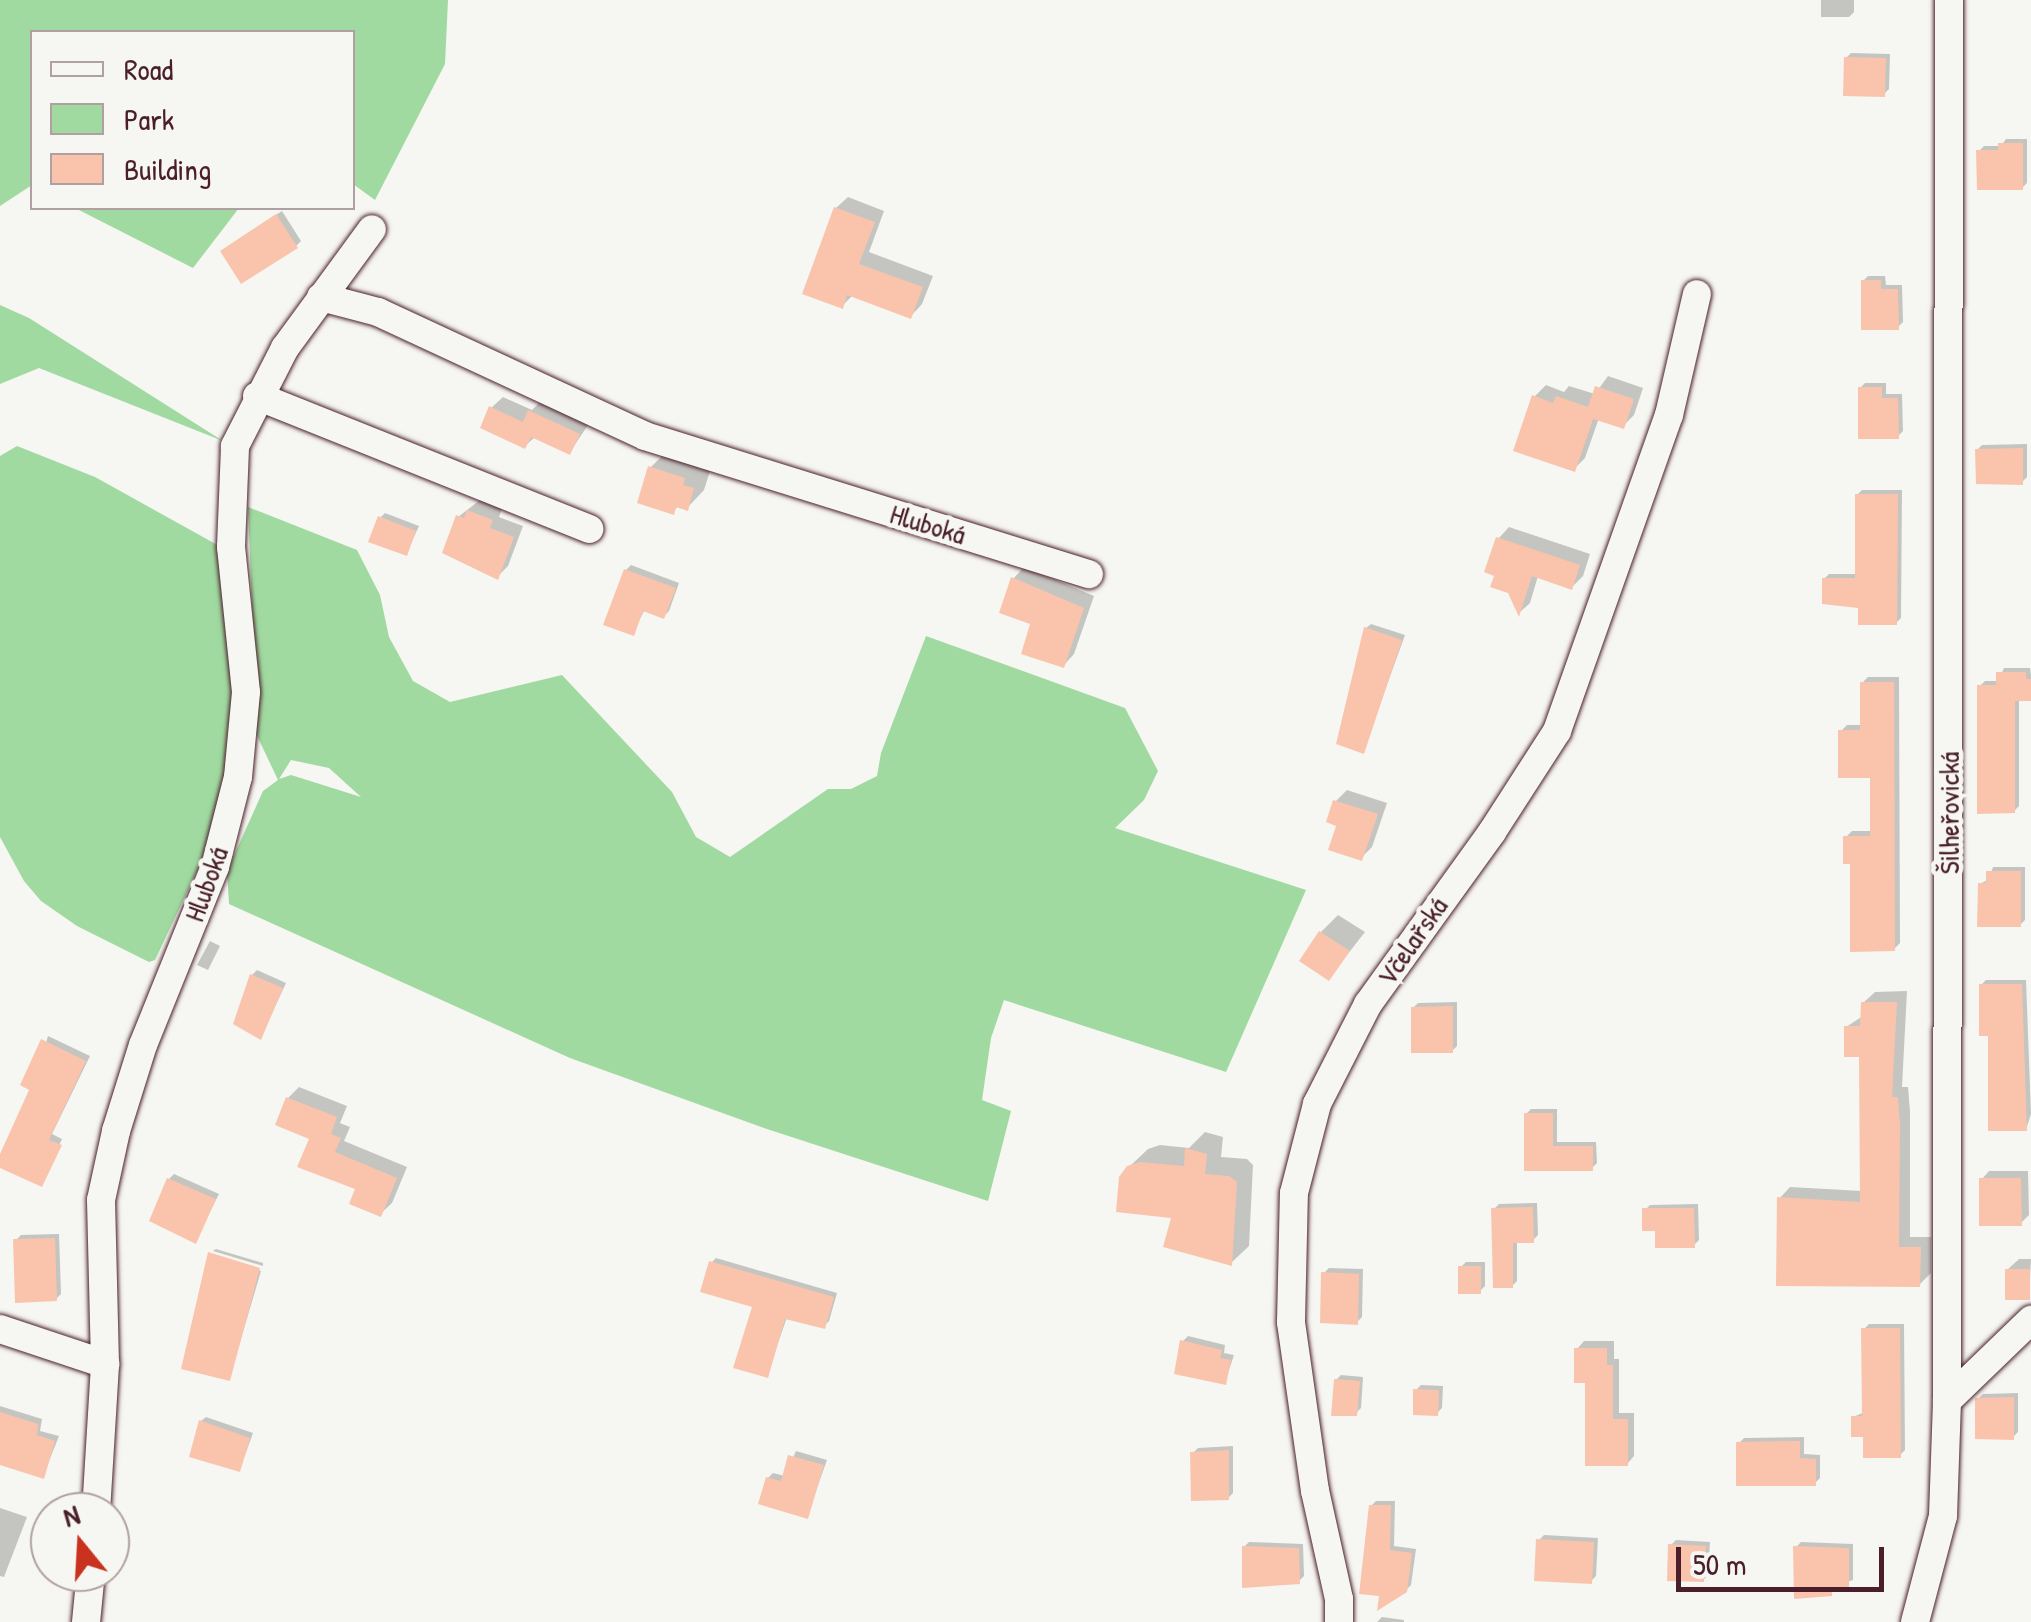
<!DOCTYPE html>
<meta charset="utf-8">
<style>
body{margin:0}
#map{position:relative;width:2031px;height:1622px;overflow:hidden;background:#f6f6f2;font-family:"Patrick Hand",sans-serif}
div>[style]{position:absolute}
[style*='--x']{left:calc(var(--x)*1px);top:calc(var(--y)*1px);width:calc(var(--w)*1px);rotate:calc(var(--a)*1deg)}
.green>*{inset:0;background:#a0daa0}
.shadow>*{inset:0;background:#0003}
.building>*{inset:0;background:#fac4ac}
.roads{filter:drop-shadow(0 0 2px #4a1f2b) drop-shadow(0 0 2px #4a1f2b)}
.minor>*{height:28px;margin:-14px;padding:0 14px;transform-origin:14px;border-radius:14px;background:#f6f6f2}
span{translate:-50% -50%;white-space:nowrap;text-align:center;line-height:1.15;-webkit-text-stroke:9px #f6f6f2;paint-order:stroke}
.street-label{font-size:28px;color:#4a1f2b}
.legend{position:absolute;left:30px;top:30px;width:325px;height:180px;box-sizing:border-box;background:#f6f6f2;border:2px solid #b1a0a2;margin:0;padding:12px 18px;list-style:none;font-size:30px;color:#4a1f2b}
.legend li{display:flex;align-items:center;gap:20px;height:50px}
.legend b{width:50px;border:2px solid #b1a0a2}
.north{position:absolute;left:30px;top:1492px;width:100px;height:100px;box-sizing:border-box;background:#f6f6f2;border:2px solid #b1a0a2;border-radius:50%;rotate:342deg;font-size:28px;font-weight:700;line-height:40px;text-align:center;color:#4a1f2b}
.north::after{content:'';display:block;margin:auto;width:35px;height:45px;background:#c8321e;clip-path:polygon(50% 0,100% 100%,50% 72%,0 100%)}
.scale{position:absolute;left:1676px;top:1547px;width:208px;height:45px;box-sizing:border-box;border:5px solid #4a1f2b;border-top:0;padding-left:12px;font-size:30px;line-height:35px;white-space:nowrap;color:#4a1f2b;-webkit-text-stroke:8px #f6f6f2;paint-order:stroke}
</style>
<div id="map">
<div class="green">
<i style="clip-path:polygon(0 0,448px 0,445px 64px,375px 200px,353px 184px,352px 32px,32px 32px,32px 185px,0 206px)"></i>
<i style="clip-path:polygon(75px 208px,239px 208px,193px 268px)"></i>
<i style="clip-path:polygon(0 305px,29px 318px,223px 441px,39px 368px,0 384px)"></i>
<i style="clip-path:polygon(17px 446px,95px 477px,221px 547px,234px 681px,222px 797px,206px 852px,155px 960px,149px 962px,77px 926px,41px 901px,24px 881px,0 837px,0 456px)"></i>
<i style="clip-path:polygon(evenodd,248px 507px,357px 550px,380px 595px,389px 637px,413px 681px,450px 702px,562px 675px,672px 792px,696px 837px,730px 857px,828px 789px,851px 789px,877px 776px,881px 753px,926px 636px,1125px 708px,1158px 771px,1144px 800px,1115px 828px,1306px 890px,1226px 1072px,1004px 1000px,991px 1038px,982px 1100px,1011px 1111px,988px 1201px,767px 1129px,570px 1058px,229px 904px,227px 871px,263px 791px,278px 780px,250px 721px,255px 683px,248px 507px,291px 760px,329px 768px,361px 797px,291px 775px,279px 779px,291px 760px)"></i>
</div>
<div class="shadow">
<i style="clip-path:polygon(1821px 0,1854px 0,1854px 12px,1849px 17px,1821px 17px)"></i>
<i style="clip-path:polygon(1851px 53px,1890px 54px,1889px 89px,1884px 94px,1846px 58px)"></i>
<i style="clip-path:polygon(2006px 139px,2027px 139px,2027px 183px,2022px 188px,1979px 151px,1984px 146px,2001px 146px)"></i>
<i style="clip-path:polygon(848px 197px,884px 211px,869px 252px,933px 276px,922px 304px,911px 316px,853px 295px,842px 306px,836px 208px)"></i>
<i style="clip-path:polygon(282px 211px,301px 241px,296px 246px,228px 246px)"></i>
<i style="clip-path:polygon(1868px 276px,1885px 276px,1886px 285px,1902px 285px,1903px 322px,1898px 327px,1863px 281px)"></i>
<i style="clip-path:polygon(1608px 376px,1643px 388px,1634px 415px,1623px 426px,1599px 418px,1585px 458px,1574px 469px,1534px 397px,1546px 385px,1564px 392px,1569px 386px,1595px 394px)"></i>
<i style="clip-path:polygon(1865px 383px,1886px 383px,1886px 394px,1902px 394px,1903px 431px,1898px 436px,1860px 388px)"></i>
<i style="clip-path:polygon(503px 397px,532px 410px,542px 400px,590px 422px,570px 452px,535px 437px,525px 446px,491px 408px)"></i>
<i style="clip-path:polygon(2027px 444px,2027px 477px,2022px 482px,1977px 450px,1982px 445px)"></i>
<i style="clip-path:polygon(668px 450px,701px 460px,699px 468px,710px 471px,704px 490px,687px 508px,679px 505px,673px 512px,650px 468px)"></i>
<i style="clip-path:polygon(1862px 490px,1902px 490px,1901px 618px,1896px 623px,1861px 605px,1824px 579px,1829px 574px,1857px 574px,1857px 495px)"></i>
<i style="clip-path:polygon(480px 500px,502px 508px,499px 517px,523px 526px,508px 566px,497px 577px,458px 517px)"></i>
<i style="clip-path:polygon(385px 513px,419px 526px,406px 554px,380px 518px)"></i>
<i style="clip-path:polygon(1509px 527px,1590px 554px,1583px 576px,1572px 587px,1538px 576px,1530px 603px,1520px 612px,1498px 539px)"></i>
<i style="clip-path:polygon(631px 565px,679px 583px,669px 611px,664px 616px,645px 609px,633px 633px,626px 570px)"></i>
<i style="clip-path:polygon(1024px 567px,1094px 596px,1074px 654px,1063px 666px,1034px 623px,1013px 579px)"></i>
<i style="clip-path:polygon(1371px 624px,1405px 635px,1363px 751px,1366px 628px)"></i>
<i style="clip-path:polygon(2004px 668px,2030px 668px,2031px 675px,2031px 698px,2019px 699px,2019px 806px,2014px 811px,1980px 686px,1985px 681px,1998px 681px)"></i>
<i style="clip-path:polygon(1868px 677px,1899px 677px,1900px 943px,1894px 949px,1852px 861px,1846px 837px,1852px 831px,1872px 831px,1872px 775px,1841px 731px,1847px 725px,1862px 725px,1862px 683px)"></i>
<i style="clip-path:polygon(1347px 790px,1387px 803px,1372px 847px,1361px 858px,1339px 824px,1336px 801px)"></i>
<i style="clip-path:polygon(1993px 867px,2025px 867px,2025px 920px,2020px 925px,1980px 884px,1989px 879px)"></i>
<i style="clip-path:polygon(1338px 915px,1365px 932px,1329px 978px,1321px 932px)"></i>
<i style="clip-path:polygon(210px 941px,220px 946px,208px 970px,197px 965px)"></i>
<i style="clip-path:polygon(257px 970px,286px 983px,261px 1037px,252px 975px)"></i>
<i style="clip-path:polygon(1986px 980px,2026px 980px,2031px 1114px,2026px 1129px,1990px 1033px,1981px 985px)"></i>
<i style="clip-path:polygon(1907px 991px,1902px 1087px,1908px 1087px,1910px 1111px,1910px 1237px,1931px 1237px,1931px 1273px,1919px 1285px,1779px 1199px,1790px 1187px,1862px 1191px,1862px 1054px,1846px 1027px,1863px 1016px,1863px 1003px,1875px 992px)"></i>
<i style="clip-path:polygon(1457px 1002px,1457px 1046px,1452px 1051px,1413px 1008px,1418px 1003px)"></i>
<i style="clip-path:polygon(48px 1036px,90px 1056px,52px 1134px,62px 1139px,42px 1182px,0 1165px,0 1160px,33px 1088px)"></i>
<i style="clip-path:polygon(299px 1087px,347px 1106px,340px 1123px,350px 1127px,344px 1141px,407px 1167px,392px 1203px,380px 1214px,312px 1138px,288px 1098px)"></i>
<i style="clip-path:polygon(1531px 1109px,1557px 1109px,1557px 1142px,1596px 1142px,1597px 1163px,1592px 1168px,1526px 1169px,1526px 1114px)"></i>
<i style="clip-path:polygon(1205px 1132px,1223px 1137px,1221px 1157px,1247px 1159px,1253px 1165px,1249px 1246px,1231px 1263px,1174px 1216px,1129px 1167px,1148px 1149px,1160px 1145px,1189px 1148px)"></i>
<i style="clip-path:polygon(1989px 1171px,2028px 1171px,2029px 1215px,2021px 1223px,1982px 1179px)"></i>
<i style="clip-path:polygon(174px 1174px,219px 1194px,195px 1241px,169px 1179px)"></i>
<i style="clip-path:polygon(1537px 1203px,1538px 1235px,1533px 1240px,1517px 1241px,1517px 1281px,1512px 1286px,1494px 1209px,1499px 1204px)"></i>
<i style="clip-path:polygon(1698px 1204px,1699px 1240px,1694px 1245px,1657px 1228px,1645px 1210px,1650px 1205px)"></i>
<i style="clip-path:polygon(59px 1234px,61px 1294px,56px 1299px,16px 1240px,21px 1235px)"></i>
<i style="clip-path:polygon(216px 1249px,263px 1263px,263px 1266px,213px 1251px)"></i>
<i style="clip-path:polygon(210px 1255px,261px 1271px,229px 1379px)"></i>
<i style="clip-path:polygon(716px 1258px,837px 1293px,829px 1321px,824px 1326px,787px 1317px,767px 1375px,755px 1306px,711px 1263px)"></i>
<i style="clip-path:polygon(2019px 1259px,2031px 1259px,2029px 1297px,2007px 1270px)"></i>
<i style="clip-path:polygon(1466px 1262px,1485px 1262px,1485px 1286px,1480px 1291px,1461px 1267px)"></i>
<i style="clip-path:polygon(1329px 1268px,1363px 1269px,1362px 1317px,1357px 1322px,1324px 1273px)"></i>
<i style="clip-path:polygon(1869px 1324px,1904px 1324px,1905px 1450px,1900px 1455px,1866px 1435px,1853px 1417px,1865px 1412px,1864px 1329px)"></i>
<i style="clip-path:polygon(1188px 1336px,1225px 1345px,1224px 1353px,1234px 1355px,1225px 1382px,1183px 1341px)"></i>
<i style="clip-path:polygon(1584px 1341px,1614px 1341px,1614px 1359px,1619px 1359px,1619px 1413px,1634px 1413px,1634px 1456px,1627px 1464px,1577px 1349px)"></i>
<i style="clip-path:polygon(1341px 1375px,1363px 1377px,1361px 1408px,1356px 1413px,1336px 1380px)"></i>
<i style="clip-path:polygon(1421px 1385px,1443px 1386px,1442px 1408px,1437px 1413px,1416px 1390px)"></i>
<i style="clip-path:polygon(2018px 1393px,2018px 1432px,2013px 1437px,1978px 1399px,1983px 1394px)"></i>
<i style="clip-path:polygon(0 1406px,42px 1419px,40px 1431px,59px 1436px,43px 1476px,0 1462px)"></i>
<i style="clip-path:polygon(206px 1417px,253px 1433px,240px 1469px,201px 1421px)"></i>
<i style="clip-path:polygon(1804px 1437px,1804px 1454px,1820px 1455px,1820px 1478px,1815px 1483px,1739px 1443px,1744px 1438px)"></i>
<i style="clip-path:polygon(1233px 1446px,1233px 1493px,1228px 1498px,1193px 1453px,1198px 1448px)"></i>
<i style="clip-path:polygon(796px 1451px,827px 1460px,807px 1516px,768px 1478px,773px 1473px,785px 1476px)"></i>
<i style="clip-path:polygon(1376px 1501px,1395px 1501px,1394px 1546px,1416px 1549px,1411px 1585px,1405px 1591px,1371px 1506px)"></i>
<i style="clip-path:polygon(0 1508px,27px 1517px,4px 1577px,0 1576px)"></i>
<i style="clip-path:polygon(1544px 1535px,1598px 1538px,1596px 1576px,1591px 1581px,1539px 1540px)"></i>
<i style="clip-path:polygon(1676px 1540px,1710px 1542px,1708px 1575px,1703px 1580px,1671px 1545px)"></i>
<i style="clip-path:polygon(1249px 1542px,1303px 1544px,1304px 1576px,1299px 1581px,1244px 1547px)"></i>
<i style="clip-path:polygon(1801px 1542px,1853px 1544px,1853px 1580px,1836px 1585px,1831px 1594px,1796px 1547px)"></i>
<i style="clip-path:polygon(1382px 1617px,1404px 1620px,1404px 1622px,1377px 1622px)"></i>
</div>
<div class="building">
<i style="clip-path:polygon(1844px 57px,1886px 58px,1885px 97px,1843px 96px)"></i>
<i style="clip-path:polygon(1998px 143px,2023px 143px,2023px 190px,1977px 190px,1976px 150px,1998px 150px)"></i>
<i style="clip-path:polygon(834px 207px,875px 222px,859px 264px,923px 287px,911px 319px,847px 295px,843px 309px,802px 294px)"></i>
<i style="clip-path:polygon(276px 214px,298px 248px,241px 284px,220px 251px)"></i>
<i style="clip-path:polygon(1861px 280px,1881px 280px,1881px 289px,1898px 289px,1899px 330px,1861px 330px)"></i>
<i style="clip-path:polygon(1595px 386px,1634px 399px,1624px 429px,1593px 419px,1575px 472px,1513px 451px,1532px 395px,1553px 403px,1556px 396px,1588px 407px)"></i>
<i style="clip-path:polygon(1858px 387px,1882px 387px,1882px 398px,1898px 398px,1899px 439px,1858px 439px)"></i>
<i style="clip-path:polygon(489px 406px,523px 422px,528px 410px,580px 434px,570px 455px,531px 437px,525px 449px,480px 428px)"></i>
<i style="clip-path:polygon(2023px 448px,2023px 485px,1976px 484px,1975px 449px)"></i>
<i style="clip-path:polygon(648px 466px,685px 478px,683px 485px,694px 488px,688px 511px,676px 507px,674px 515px,637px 503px)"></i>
<i style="clip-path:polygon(1855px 494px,1898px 494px,1897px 625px,1858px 625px,1858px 608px,1822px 604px,1822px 578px,1855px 578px)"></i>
<i style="clip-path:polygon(467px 510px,493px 520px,490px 528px,514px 537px,498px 580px,442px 553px,456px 515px,464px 518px)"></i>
<i style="clip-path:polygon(378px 516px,416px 531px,407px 556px,368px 542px)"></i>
<i style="clip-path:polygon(1496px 537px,1580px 565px,1572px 590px,1532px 576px,1519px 617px,1508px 593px,1490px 587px,1494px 576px,1484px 572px)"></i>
<i style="clip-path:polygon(624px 569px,676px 588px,664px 619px,643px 611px,634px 636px,603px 625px)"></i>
<i style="clip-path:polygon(1011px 577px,1084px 608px,1064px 668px,1021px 654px,1030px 624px,999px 613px)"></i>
<i style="clip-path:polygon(1364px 627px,1402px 640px,1364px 754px,1336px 744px)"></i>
<i style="clip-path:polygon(1996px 672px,2026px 672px,2026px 679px,2031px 679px,2031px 701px,2015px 701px,2015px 813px,1977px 814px,1977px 685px,1996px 685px)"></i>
<i style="clip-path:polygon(1860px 682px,1894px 682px,1895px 951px,1850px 952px,1850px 864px,1843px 864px,1843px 836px,1870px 836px,1870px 778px,1838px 778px,1838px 730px,1860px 730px)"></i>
<i style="clip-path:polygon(1333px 800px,1378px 814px,1362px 861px,1328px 850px,1336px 826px,1326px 822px)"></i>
<i style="clip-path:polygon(1986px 871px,2021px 871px,2021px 927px,1977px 927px,1978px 883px,1986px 883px)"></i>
<i style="clip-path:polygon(1319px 931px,1350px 951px,1329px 981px,1299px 961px)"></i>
<i style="clip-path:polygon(250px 974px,283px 988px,261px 1040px,233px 1024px)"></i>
<i style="clip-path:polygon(1979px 984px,2022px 984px,2027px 1131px,1988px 1131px,1988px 1036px,1979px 1036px)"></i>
<i style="clip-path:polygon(1861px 1002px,1897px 1002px,1892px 1097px,1898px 1097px,1900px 1124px,1899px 1247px,1921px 1247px,1920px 1287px,1776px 1286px,1777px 1197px,1860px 1202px,1859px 1057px,1844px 1057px,1844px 1026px,1860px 1026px)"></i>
<i style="clip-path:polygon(1453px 1006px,1453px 1053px,1411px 1053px,1411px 1007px)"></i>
<i style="clip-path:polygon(41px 1039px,86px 1061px,49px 1140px,62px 1145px,42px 1187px,0 1168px,0 1154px,29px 1090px,20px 1085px)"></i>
<i style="clip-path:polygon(286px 1097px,337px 1117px,331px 1134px,341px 1138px,335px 1152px,397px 1178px,381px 1217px,349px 1204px,355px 1189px,297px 1167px,309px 1139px,275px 1125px)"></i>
<i style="clip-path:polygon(1524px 1113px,1553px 1113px,1553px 1146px,1593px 1146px,1593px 1171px,1524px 1171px)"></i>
<i style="clip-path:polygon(1185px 1148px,1207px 1154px,1205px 1174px,1229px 1176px,1237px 1182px,1232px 1266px,1163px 1247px,1171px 1218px,1116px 1212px,1119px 1177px,1127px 1166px,1140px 1162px,1184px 1166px)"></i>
<i style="clip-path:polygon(167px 1178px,216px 1199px,196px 1244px,149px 1221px)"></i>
<i style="clip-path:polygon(1979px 1178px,2021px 1178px,2022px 1226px,1979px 1226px)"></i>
<i style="clip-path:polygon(1533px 1207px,1534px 1243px,1513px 1243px,1513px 1288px,1493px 1288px,1491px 1208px)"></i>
<i style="clip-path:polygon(1642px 1208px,1694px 1208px,1695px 1248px,1655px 1248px,1655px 1231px,1642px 1231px)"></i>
<i style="clip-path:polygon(55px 1238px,57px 1301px,15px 1303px,13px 1239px)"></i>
<i style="clip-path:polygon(208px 1252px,260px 1268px,230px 1381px,181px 1369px)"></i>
<i style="clip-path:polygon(709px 1261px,834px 1297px,825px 1329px,785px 1319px,768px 1378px,733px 1368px,752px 1307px,700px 1292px)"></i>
<i style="clip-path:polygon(1458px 1266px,1481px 1266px,1481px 1294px,1458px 1294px)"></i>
<i style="clip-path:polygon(2005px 1269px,2030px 1269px,2030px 1300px,2005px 1300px)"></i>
<i style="clip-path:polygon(1321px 1272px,1359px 1274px,1358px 1325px,1320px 1323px)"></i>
<i style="clip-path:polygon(1861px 1328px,1900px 1328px,1901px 1458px,1863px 1458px,1863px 1437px,1851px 1437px,1851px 1416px,1862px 1416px)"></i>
<i style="clip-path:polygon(1180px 1340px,1222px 1350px,1220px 1358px,1231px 1360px,1226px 1385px,1174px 1374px)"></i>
<i style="clip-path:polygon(1574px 1348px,1607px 1348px,1607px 1365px,1613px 1365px,1613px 1419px,1628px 1419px,1628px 1466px,1585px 1466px,1585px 1383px,1574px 1383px)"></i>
<i style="clip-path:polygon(1334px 1379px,1360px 1381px,1357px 1416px,1331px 1416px)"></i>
<i style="clip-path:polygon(1413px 1389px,1439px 1390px,1438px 1416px,1413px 1415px)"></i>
<i style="clip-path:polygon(2014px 1397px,2014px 1440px,1975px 1439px,1975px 1398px)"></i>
<i style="clip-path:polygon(0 1412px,38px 1424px,37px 1435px,55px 1441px,44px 1479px,0 1465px)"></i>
<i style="clip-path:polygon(199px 1420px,250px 1438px,240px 1472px,189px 1457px)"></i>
<i style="clip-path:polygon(1800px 1441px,1800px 1458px,1816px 1459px,1816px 1486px,1736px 1486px,1736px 1442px)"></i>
<i style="clip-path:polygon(1229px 1450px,1229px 1500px,1191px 1501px,1190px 1452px)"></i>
<i style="clip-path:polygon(788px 1455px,824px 1465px,808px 1519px,758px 1504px,766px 1477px,781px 1481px)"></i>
<i style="clip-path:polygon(1369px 1505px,1391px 1505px,1390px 1550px,1412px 1553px,1407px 1592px,1377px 1611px,1379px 1596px,1359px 1594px)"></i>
<i style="clip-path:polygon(1536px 1539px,1594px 1542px,1592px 1584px,1534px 1581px)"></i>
<i style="clip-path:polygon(1668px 1544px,1706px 1546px,1704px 1582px,1667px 1581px)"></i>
<i style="clip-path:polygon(1242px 1546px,1299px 1548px,1300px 1584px,1242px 1588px)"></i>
<i style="clip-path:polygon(1793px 1546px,1849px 1548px,1849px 1588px,1832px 1588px,1832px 1596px,1794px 1599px)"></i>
</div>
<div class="roads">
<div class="minor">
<i style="--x:321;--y:297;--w:59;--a:14.7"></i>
<i style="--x:378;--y:312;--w:294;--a:24.9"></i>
<i style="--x:645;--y:436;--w:465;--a:17.3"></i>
<i style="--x:257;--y:396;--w:358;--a:21.8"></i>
<i style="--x:0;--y:1329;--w:111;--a:18.4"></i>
<i style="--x:1947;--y:1401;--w:117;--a:-44"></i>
<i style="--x:96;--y:1512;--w:148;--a:-86.5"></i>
<i style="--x:105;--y:1364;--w:164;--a:-91.4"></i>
<i style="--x:101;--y:1200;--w:71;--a:-77.7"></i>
<i style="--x:116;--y:1131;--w:90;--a:-72.6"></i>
<i style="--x:143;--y:1045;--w:192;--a:-68"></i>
<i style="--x:215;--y:867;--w:93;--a:-75.7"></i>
<i style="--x:238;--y:777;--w:85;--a:-84.6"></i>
<i style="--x:246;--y:692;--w:146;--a:-95.9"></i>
<i style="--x:231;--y:547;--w:101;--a:-87.7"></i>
<i style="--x:235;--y:446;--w:110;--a:-63"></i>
<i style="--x:285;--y:348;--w:147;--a:-53.8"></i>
<i style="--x:86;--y:1622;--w:50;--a:-84.3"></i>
<i style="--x:1339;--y:1622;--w:23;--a:-90"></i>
<i style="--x:1339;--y:1599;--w:111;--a:-102.5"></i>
<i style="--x:1315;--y:1491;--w:171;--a:-98.1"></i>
<i style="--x:1291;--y:1322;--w:129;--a:-88.7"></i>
<i style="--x:1294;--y:1193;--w:92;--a:-75.5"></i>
<i style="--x:1317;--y:1104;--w:112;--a:-63"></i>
<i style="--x:1368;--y:1004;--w:212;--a:-54.2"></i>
<i style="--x:1492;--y:832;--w:120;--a:-57.2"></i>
<i style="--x:1557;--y:731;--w:335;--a:-70.5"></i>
<i style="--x:1669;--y:415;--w:124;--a:-77"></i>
<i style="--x:1915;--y:1622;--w:110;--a:-75.2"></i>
<i style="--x:1943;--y:1516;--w:115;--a:-88"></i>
<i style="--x:1947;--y:1401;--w:1401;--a:-89.92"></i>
</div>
</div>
<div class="street-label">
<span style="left:928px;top:524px;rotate:17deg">Hluboká</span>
<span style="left:1949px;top:813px;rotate:-90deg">Šilheřovická</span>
<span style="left:206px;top:884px;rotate:-70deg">Hluboká</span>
<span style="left:1412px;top:941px;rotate:-55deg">Včelařská</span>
</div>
<ul class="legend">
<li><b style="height:12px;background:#f6f6f2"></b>Road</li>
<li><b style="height:28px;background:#a0daa0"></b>Park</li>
<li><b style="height:28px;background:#fac4ac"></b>Building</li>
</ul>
<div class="north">N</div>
<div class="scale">50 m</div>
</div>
